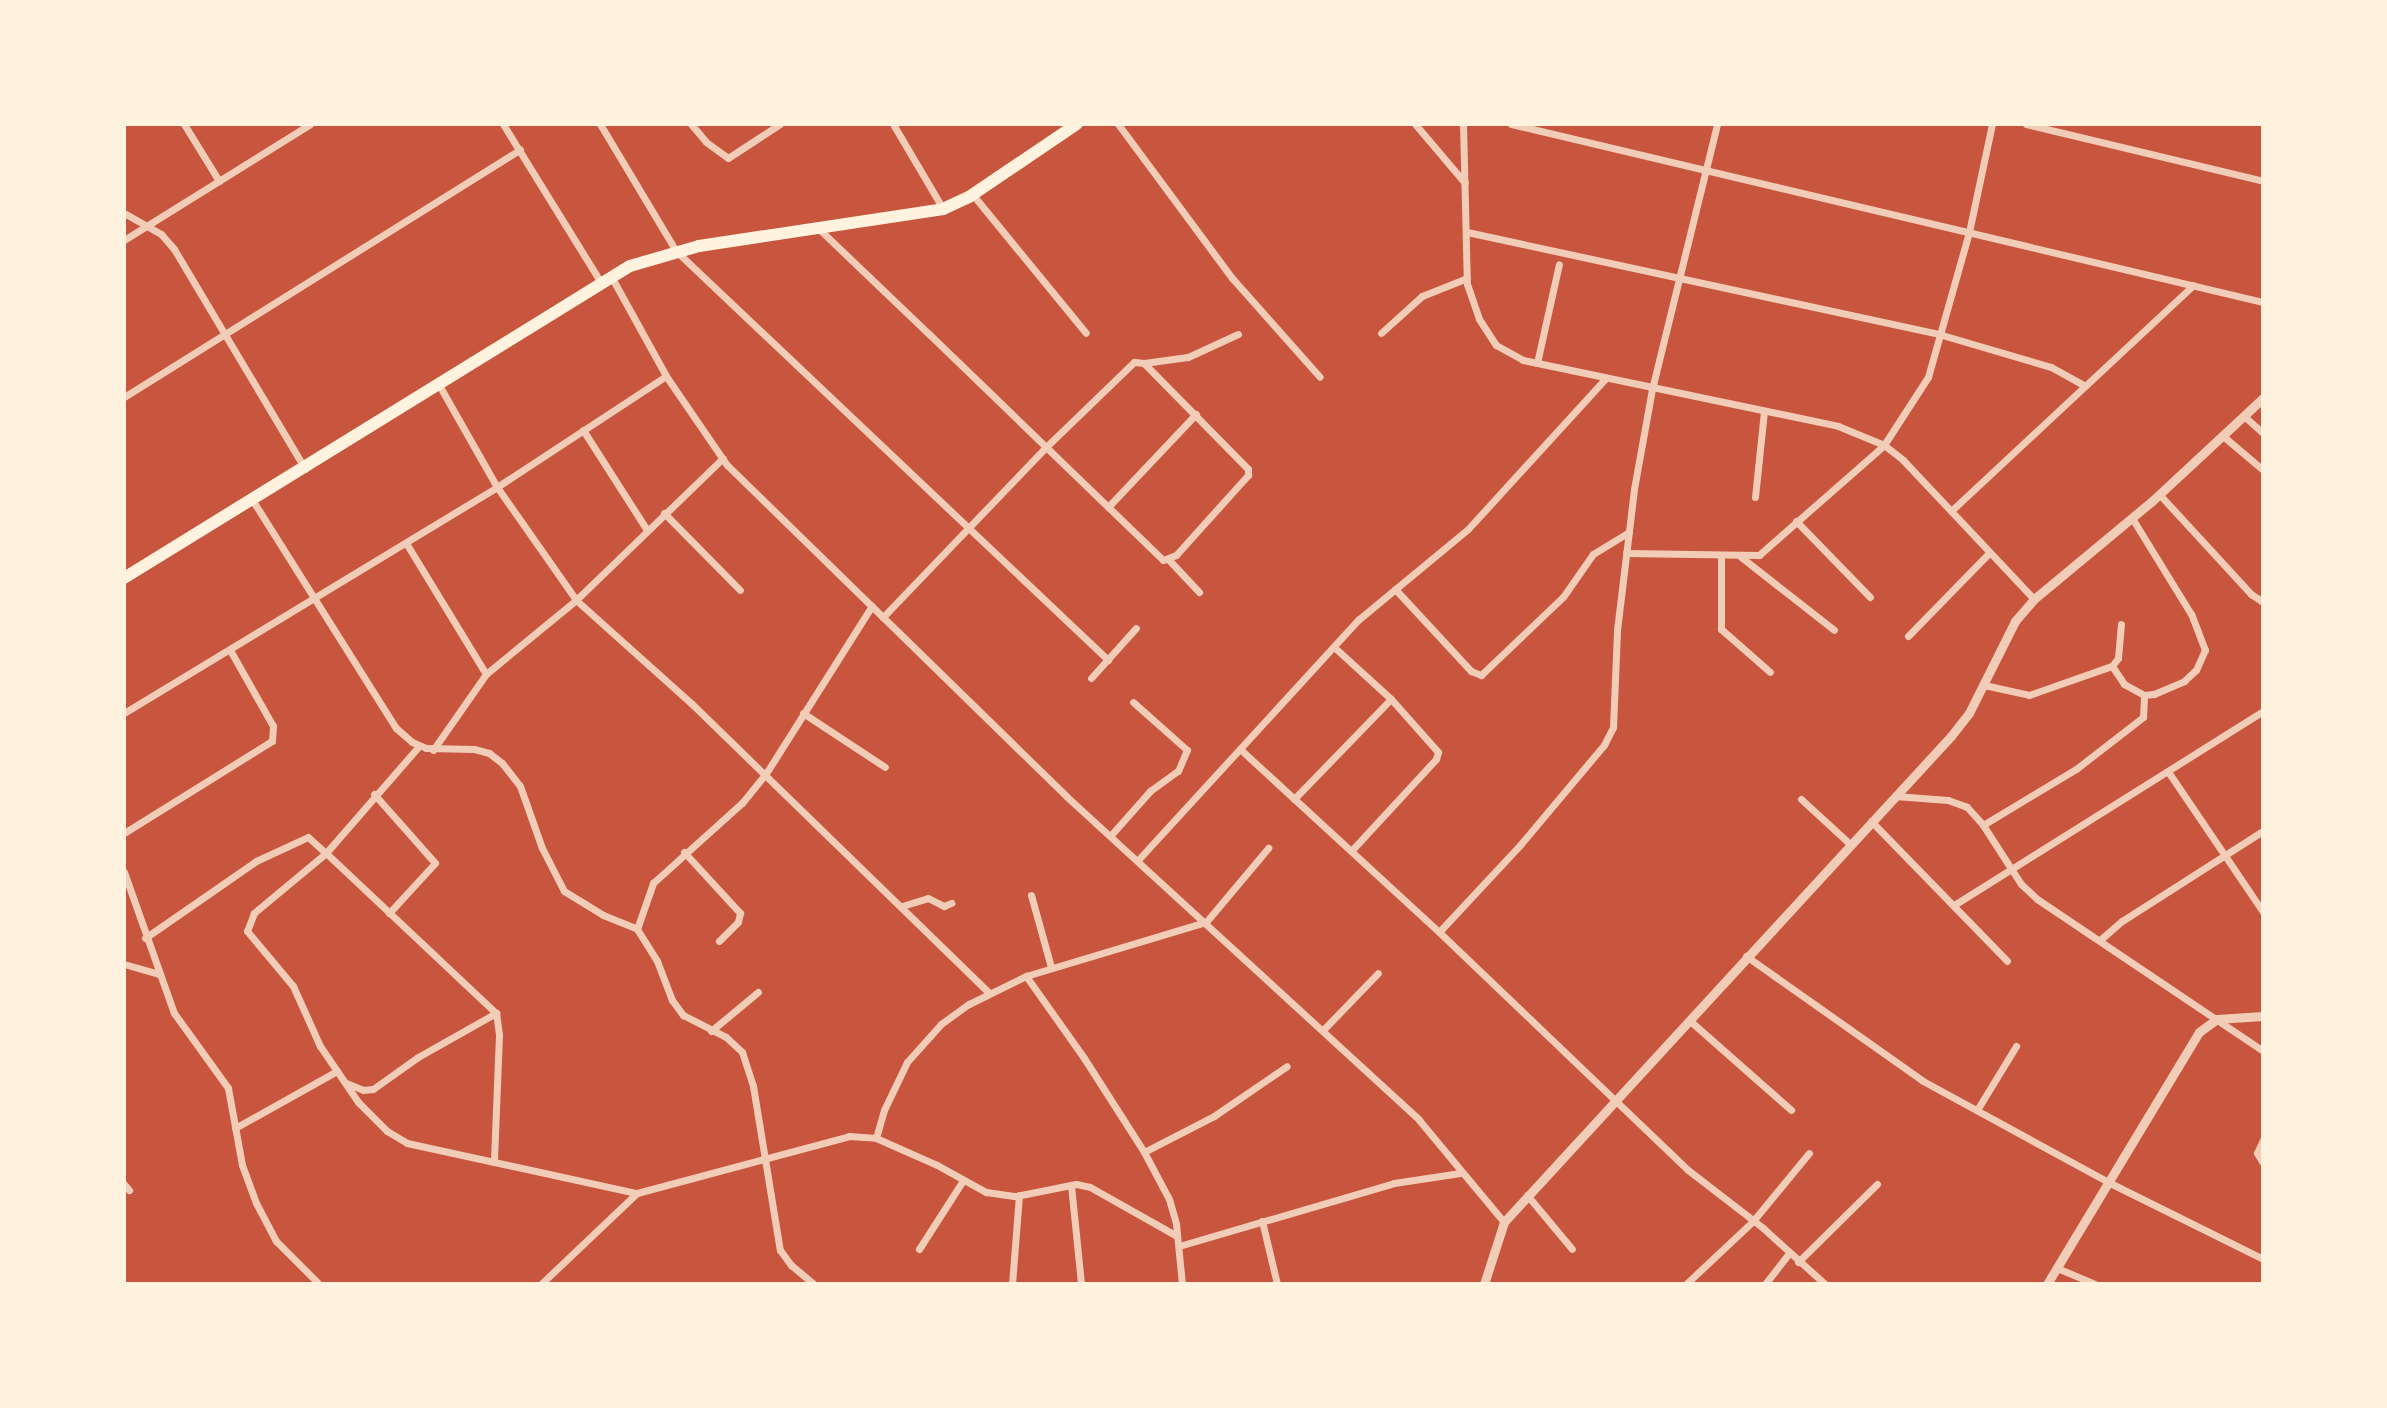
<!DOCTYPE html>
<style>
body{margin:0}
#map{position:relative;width:2387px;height:1408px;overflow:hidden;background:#c8553d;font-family:"Nunito Sans",sans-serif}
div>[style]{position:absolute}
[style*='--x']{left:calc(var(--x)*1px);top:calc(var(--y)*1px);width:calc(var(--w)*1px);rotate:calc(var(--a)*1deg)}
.minor>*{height:7px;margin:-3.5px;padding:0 3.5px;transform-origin:3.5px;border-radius:3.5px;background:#f1ccb7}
.tertiary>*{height:9px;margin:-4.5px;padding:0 4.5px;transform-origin:4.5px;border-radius:4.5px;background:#f1ccb7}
.trunk>*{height:12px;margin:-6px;padding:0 6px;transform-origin:6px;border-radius:6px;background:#fff3e0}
span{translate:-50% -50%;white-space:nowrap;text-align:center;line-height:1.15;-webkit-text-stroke:7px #fff3e0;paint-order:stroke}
.frame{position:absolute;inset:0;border:126px solid #fff3e0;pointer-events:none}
</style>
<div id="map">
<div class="minor">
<i style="--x:184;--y:124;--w:67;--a:58.4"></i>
<i style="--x:503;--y:124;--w:188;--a:58.3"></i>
<i style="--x:600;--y:124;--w:148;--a:59.1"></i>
<i style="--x:676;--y:251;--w:595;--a:43.43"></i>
<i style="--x:691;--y:124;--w:23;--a:50"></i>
<i style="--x:706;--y:142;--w:27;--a:36"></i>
<i style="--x:728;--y:158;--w:62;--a:-33.2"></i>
<i style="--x:893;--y:124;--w:99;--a:59.5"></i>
<i style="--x:1118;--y:124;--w:192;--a:53.5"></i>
<i style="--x:1232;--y:278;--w:132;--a:48.4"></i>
<i style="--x:1415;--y:124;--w:77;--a:49.7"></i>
<i style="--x:1463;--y:124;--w:160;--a:88.6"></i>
<i style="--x:1467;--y:284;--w:37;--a:71"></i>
<i style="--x:1479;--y:319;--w:31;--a:57"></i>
<i style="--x:1496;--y:345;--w:31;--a:29"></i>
<i style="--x:1523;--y:360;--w:322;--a:11.8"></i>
<i style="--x:1838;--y:426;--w:50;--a:22.4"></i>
<i style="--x:1884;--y:445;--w:24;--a:38"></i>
<i style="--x:1903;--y:460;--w:191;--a:46.7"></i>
<i style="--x:1511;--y:124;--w:773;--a:13.32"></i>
<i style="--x:2026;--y:124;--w:244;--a:13.5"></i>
<i style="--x:973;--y:195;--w:178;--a:50.7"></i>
<i style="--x:124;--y:213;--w:43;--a:29.6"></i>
<i style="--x:161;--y:234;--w:20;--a:49"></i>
<i style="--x:174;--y:249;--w:256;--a:59.2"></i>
<i style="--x:819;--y:229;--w:152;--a:43.7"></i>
<i style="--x:929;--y:334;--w:325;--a:44"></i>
<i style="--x:1163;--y:560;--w:14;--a:-21"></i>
<i style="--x:1176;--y:555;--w:108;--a:-48"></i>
<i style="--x:1248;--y:475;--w:6;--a:-90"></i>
<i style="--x:1248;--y:469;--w:148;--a:-134.5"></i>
<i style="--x:1144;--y:363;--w:10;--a:-174"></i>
<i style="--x:1134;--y:362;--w:122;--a:136"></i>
<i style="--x:1046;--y:447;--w:236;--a:133.8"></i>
<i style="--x:1467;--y:232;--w:486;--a:12.2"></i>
<i style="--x:1942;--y:335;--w:114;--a:16.4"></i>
<i style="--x:2051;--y:367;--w:39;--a:29"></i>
<i style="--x:124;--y:240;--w:219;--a:-31.9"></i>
<i style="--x:612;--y:278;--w:112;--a:61.1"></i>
<i style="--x:666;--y:376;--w:108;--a:55.6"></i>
<i style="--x:727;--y:465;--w:474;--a:44.3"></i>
<i style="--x:1066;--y:796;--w:479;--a:42.5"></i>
<i style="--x:1419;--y:1120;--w:133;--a:50.2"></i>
<i style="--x:1381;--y:333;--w:55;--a:-42.1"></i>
<i style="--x:1422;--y:296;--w:48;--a:-21.8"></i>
<i style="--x:1144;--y:363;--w:44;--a:-7.8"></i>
<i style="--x:1188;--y:357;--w:55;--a:-24.7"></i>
<i style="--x:1537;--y:363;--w:101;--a:-77.5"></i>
<i style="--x:439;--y:385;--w:117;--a:60.4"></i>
<i style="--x:497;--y:487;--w:138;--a:55"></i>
<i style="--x:576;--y:600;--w:156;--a:41.9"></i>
<i style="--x:692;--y:704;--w:414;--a:44.2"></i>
<i style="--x:124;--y:397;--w:467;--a:-32"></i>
<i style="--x:2244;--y:416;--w:25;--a:42"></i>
<i style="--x:583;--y:430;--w:119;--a:57.4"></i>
<i style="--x:2223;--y:436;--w:52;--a:40.4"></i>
<i style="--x:2159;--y:494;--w:136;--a:47.4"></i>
<i style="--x:2251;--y:594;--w:14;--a:34"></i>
<i style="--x:1755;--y:497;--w:85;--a:-84"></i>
<i style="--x:253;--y:501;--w:268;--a:57.8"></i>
<i style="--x:396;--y:728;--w:21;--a:41"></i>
<i style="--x:412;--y:742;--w:15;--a:23"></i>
<i style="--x:426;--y:748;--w:48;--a:1.2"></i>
<i style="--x:474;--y:749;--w:16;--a:15"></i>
<i style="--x:489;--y:753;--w:16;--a:38"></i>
<i style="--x:502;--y:763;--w:29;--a:52"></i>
<i style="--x:520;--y:786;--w:66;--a:70.5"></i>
<i style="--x:542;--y:848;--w:48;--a:62.9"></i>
<i style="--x:564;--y:891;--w:46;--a:31.6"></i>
<i style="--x:603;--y:915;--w:37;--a:22"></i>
<i style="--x:637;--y:929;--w:38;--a:58"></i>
<i style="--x:657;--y:961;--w:42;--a:69"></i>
<i style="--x:672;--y:1000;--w:19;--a:54"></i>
<i style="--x:683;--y:1015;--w:48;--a:27.1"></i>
<i style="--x:726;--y:1037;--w:22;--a:43"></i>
<i style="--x:742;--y:1052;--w:36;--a:72"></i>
<i style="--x:753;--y:1086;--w:166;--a:80.7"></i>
<i style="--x:780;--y:1250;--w:19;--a:54"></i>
<i style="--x:791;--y:1265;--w:30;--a:40"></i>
<i style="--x:1108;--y:507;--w:128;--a:-46.6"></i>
<i style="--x:1951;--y:511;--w:331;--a:-43"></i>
<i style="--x:664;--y:513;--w:108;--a:45.4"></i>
<i style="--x:1796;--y:521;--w:106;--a:45.8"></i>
<i style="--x:406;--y:543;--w:153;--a:58.6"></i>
<i style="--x:1626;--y:553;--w:133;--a:0.9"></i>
<i style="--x:1759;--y:555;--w:167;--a:-41.3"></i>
<i style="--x:1884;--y:445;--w:81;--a:-57.1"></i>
<i style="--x:1928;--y:377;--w:151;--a:-74.2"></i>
<i style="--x:1969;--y:232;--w:110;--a:-78"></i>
<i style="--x:1721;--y:555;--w:74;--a:90"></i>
<i style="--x:1721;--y:629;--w:65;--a:41.3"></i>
<i style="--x:1741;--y:557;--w:118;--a:38.1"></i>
<i style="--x:1169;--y:560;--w:44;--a:46.8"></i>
<i style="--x:1395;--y:589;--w:112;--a:47.2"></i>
<i style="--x:1471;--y:671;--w:11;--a:22"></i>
<i style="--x:1481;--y:675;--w:113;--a:-43.6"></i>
<i style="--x:1563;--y:597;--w:52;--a:-55.1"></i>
<i style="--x:1593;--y:554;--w:42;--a:-31.4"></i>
<i style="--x:1908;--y:636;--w:117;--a:-45.7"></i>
<i style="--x:1334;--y:647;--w:77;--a:42.4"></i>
<i style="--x:1391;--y:699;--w:71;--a:48.4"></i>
<i style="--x:1438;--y:752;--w:7;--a:106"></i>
<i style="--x:1436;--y:759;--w:125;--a:132.7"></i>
<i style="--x:2112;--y:666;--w:22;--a:56"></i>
<i style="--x:2124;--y:684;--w:23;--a:29"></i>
<i style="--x:2144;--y:695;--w:10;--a:-6"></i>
<i style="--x:2154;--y:694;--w:33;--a:-23"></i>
<i style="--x:2184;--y:681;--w:16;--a:-43"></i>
<i style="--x:2196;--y:670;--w:22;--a:-66"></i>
<i style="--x:2205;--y:650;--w:39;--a:-111"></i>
<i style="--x:2191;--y:614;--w:113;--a:-121.6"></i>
<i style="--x:1091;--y:678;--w:67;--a:-48"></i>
<i style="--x:1984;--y:685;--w:46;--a:12.5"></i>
<i style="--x:2029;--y:695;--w:88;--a:-19.3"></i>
<i style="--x:2112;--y:666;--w:10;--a:-53"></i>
<i style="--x:2118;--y:658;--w:34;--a:-85"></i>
<i style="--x:124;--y:713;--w:436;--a:-31.2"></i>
<i style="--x:497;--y:487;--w:202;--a:-33.3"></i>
<i style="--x:803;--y:713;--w:98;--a:33.4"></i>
<i style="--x:419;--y:746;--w:142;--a:131"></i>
<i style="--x:326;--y:853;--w:233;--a:43.3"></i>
<i style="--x:496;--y:1013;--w:22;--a:82"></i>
<i style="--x:499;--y:1035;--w:127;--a:92.3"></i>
<i style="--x:1240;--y:749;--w:270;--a:42.6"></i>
<i style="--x:1439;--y:932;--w:344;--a:43.7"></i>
<i style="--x:1688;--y:1170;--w:95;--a:37.7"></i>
<i style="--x:1763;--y:1228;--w:84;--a:42.1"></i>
<i style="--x:433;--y:750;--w:93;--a:-55.1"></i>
<i style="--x:486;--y:674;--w:117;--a:-39.4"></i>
<i style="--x:576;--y:600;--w:204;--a:-44"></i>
<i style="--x:2169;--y:773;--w:168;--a:55.9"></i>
<i style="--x:374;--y:794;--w:92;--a:48.5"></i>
<i style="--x:435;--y:863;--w:68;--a:132.6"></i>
<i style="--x:1895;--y:796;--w:53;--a:4.3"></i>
<i style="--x:1948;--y:800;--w:20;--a:20"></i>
<i style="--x:1967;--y:807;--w:24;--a:48"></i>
<i style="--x:1983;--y:825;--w:70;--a:57.2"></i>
<i style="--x:2021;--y:884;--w:22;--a:43"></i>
<i style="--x:2037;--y:899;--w:272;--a:33.9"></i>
<i style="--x:1294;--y:799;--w:139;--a:-45.9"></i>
<i style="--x:1801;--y:799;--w:67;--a:42.6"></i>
<i style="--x:1871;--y:821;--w:195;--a:45.8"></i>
<i style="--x:1983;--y:825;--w:109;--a:-31.1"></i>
<i style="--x:2076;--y:769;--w:85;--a:-37.8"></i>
<i style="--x:2143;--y:717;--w:22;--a:-87"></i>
<i style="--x:124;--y:833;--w:174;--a:-31.9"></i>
<i style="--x:272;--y:741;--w:15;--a:-86"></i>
<i style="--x:273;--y:726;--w:87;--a:-119.5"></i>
<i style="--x:1111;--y:835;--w:59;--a:-48.4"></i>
<i style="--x:1150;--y:791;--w:34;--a:-36"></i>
<i style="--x:1178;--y:771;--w:23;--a:-67"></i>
<i style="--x:1187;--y:750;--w:72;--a:-138.4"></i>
<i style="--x:684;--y:852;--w:83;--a:47.4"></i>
<i style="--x:740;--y:913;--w:9;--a:103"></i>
<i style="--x:738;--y:922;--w:27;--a:135"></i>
<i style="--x:1138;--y:860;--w:326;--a:-47.5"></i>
<i style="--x:1358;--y:620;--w:143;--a:-39.6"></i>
<i style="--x:1468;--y:529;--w:205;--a:-47.6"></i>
<i style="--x:124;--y:872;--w:150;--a:70.5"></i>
<i style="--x:174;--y:1013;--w:92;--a:54.2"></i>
<i style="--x:228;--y:1088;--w:78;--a:79.7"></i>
<i style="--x:242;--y:1165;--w:40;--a:69.8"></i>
<i style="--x:256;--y:1203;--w:43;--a:62.2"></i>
<i style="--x:276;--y:1241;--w:61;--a:45"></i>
<i style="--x:1031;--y:895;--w:75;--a:74.5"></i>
<i style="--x:1954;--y:905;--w:365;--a:-32.1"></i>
<i style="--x:902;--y:906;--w:27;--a:-17"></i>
<i style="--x:928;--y:898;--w:18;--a:27"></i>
<i style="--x:944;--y:906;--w:8;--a:-23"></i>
<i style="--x:637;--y:929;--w:49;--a:-70.8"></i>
<i style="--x:653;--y:883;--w:120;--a:-42"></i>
<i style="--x:742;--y:803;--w:36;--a:-51"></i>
<i style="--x:765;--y:775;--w:200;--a:-57.7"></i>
<i style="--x:1439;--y:932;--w:119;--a:-47"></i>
<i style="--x:1520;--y:845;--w:131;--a:-50"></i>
<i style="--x:1604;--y:745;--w:20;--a:-63"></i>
<i style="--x:1613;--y:727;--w:97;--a:-87.6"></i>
<i style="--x:1617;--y:630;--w:142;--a:-83.1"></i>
<i style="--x:1634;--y:489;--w:102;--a:-79.8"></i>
<i style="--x:1652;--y:389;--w:273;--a:-76.2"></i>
<i style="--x:145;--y:938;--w:135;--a:-34.7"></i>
<i style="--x:256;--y:861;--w:57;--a:-24.8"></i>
<i style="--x:308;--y:837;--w:24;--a:42"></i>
<i style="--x:326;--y:853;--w:94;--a:140.2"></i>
<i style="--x:254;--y:913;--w:19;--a:111"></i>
<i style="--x:247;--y:931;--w:72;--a:50.1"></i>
<i style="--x:293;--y:986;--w:66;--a:65.8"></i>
<i style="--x:320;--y:1046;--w:68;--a:55.8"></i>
<i style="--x:358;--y:1102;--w:41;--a:45"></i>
<i style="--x:387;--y:1131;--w:23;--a:31"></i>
<i style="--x:407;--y:1143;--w:235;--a:12.3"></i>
<i style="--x:637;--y:1193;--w:220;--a:-15"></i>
<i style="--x:849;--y:1136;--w:27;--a:4"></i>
<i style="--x:876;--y:1138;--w:67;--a:23.9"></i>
<i style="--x:937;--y:1165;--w:56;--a:28.9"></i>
<i style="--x:986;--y:1192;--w:30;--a:8"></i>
<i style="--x:1016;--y:1196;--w:61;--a:-11.3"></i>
<i style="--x:1076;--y:1184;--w:14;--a:12"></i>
<i style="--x:1090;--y:1187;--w:100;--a:29.4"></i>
<i style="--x:2100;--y:940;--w:29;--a:-41"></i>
<i style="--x:2122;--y:921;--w:167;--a:-32.6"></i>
<i style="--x:1746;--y:956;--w:217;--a:35.2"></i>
<i style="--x:1923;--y:1081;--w:211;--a:28.6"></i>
<i style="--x:2108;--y:1182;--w:173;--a:26.4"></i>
<i style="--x:124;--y:964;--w:36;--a:16"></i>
<i style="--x:1026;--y:976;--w:100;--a:54.7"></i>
<i style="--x:1084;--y:1058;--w:112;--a:57.4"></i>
<i style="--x:1144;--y:1152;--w:53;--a:62"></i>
<i style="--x:1169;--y:1199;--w:26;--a:74"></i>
<i style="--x:1176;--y:1224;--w:60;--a:84.3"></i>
<i style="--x:1689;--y:1020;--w:136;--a:41.4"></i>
<i style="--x:1323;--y:1030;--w:79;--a:-46"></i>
<i style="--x:711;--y:1031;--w:61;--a:-39.7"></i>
<i style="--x:346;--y:1083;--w:18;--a:22"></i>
<i style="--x:363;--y:1090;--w:10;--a:-6"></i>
<i style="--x:373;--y:1089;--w:55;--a:-35.4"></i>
<i style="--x:418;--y:1057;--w:90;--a:-29.4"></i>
<i style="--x:1977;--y:1110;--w:75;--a:-58.6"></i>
<i style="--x:235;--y:1128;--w:117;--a:-29.2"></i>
<i style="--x:876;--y:1138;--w:29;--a:-74"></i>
<i style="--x:884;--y:1110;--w:53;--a:-64.4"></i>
<i style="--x:907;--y:1062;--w:51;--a:-48.2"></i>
<i style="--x:941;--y:1024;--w:34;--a:-36"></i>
<i style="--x:969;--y:1004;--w:64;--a:-26.2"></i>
<i style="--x:1026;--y:976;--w:188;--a:-16.7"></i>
<i style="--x:1206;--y:922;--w:97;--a:-50"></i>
<i style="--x:2263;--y:1140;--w:14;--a:115"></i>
<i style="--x:2257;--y:1153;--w:12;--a:59"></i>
<i style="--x:1144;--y:1152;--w:79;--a:-27.2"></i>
<i style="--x:1214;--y:1116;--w:88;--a:-34.4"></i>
<i style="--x:124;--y:1184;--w:8;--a:50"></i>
<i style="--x:1071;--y:1185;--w:100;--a:84.2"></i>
<i style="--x:1527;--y:1195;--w:70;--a:50.2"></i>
<i style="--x:1262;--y:1221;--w:65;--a:76.6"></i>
<i style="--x:1179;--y:1246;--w:224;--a:-16.3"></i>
<i style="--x:1394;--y:1183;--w:67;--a:-8.6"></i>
<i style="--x:919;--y:1249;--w:80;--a:-57.3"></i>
<i style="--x:1798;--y:1262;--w:111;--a:-44.6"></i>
<i style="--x:2057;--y:1268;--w:41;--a:22.8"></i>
<i style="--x:541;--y:1284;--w:132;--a:-43.5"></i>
<i style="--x:1012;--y:1284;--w:89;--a:-85.5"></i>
<i style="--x:1686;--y:1284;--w:92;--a:-43.2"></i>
<i style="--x:1753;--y:1221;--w:88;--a:-50.5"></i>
<i style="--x:1765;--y:1284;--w:39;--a:-52"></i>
</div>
<div class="tertiary">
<i style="--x:1484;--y:1284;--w:65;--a:-72.1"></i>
<i style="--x:1504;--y:1222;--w:660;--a:-47.39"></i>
<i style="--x:1951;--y:736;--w:29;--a:-52"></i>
<i style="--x:1969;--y:713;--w:103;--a:-63.4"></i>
<i style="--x:2015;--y:621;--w:29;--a:-49"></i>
<i style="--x:2034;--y:599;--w:152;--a:-39.7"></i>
<i style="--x:2151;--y:502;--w:153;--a:-42.9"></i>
<i style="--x:2047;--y:1284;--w:294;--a:-58.9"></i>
<i style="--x:2199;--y:1032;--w:22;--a:-36"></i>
<i style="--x:2217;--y:1019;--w:46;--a:-3.7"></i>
</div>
<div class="trunk">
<i style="--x:124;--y:578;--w:594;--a:-31.66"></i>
<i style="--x:630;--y:266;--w:72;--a:-16.2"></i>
<i style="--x:699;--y:246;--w:247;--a:-8.6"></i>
<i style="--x:943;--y:209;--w:29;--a:-25"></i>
<i style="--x:969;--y:197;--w:130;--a:-34.1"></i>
</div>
<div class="frame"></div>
</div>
